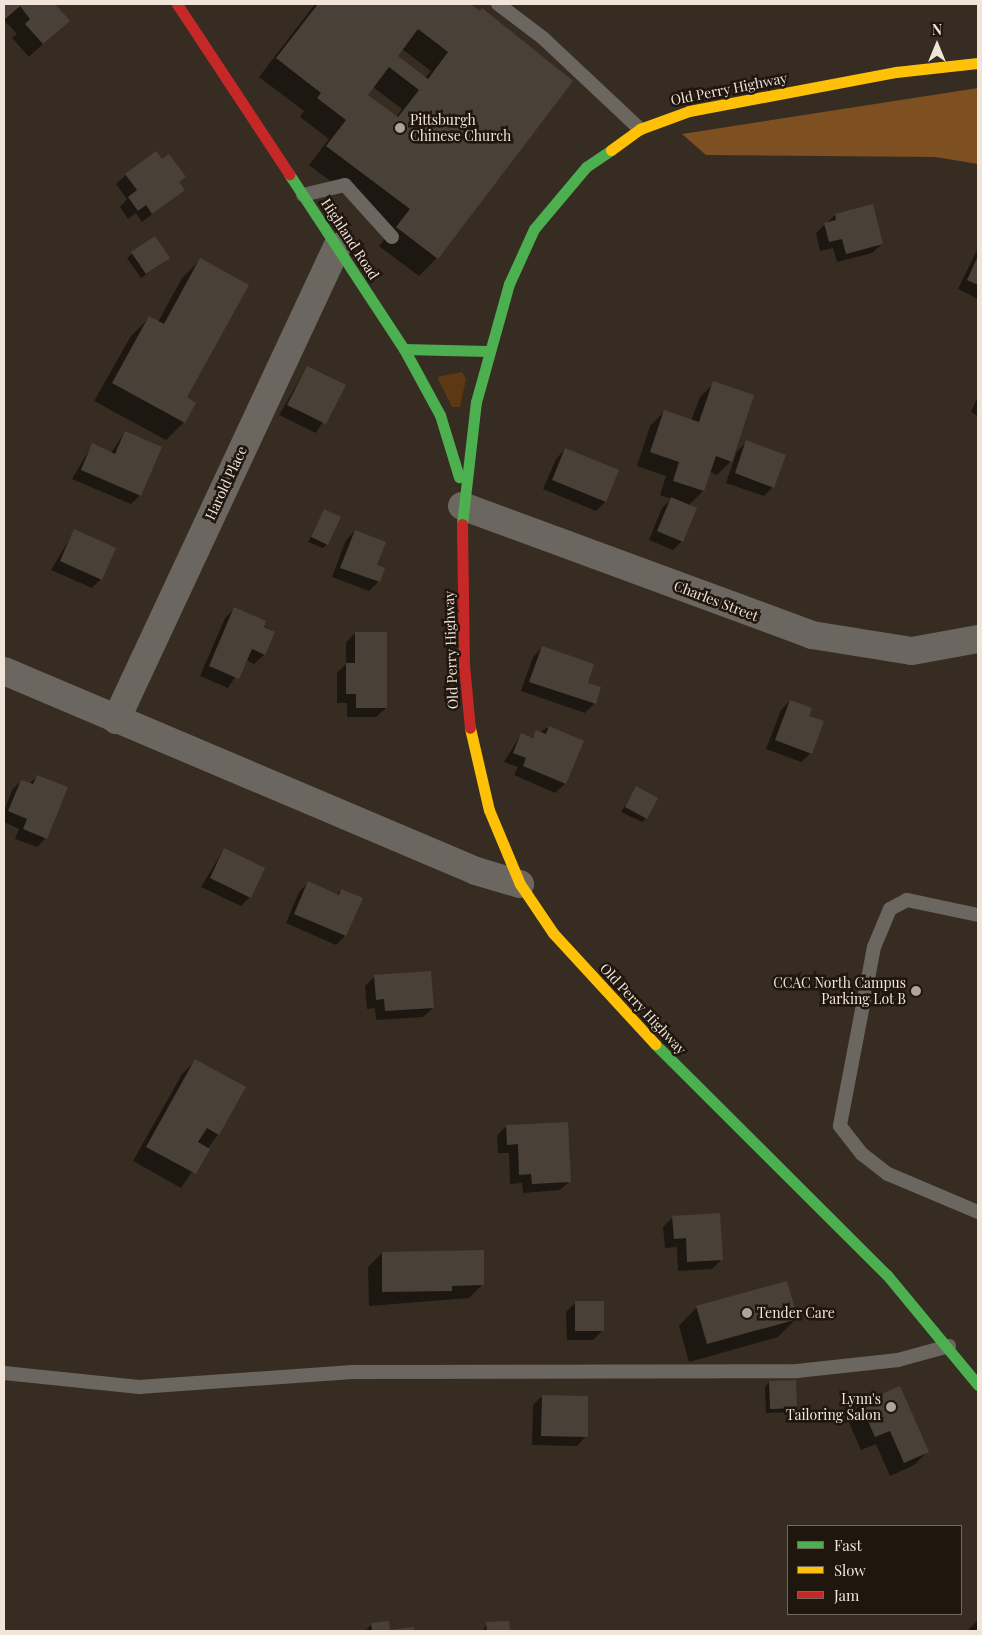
<!DOCTYPE html>
<style>
body{margin:0}
#map{position:relative;width:982px;height:1635px;overflow:hidden;background:#372c21;font-family:"Playfair Display",serif}
div>[style]{position:absolute}
[style*='--x']{left:calc(var(--x)*1px);top:calc(var(--y)*1px);width:calc(var(--w)*1px);rotate:calc(var(--a)*1deg)}
.green>*{inset:0;background:#5d3913}
.forest>*{inset:0;background:#7d4f21}
.shadow>*{inset:0;background:#0007}
.building>*{inset:0;background:#494138}
.lane>*{height:14px;margin:-7px;padding:0 7px;transform-origin:7px;border-radius:7px;background:#6c6660}
.street>*{height:28px;margin:-14px;padding:0 14px;transform-origin:14px;border-radius:14px;background:#6c6660}
.fast>*{height:11px;margin:-5.5px;padding:0 5.5px;transform-origin:5.5px;border-radius:5.5px;background:#4caf50}
.slow>*{height:11px;margin:-5.5px;padding:0 5.5px;transform-origin:5.5px;border-radius:5.5px;background:#ffc107}
.jam>*{height:11px;margin:-5.5px;padding:0 5.5px;transform-origin:5.5px;border-radius:5.5px;background:#c62828}
.dots>*{width:14px;height:14px;translate:-50% -50%;box-sizing:border-box;border:2px solid #1f160e;border-radius:50%}
span{translate:-50% -50%;white-space:nowrap;text-align:center;line-height:1.15;-webkit-text-stroke:5px #1f160e;paint-order:stroke}
.street-label{font-size:14px;color:#f1e4d9}
.poi-label{font-size:14px;color:#f1e4d9}
.left{translate:0 -50%;text-align:left}
.right{translate:-100% -50%;text-align:right}
.frame{position:absolute;inset:0;border:5px solid #f1e4d9;pointer-events:none}
.legend{position:absolute;left:787px;top:1525px;width:175px;height:90px;box-sizing:border-box;background:#1f160e;border:1px solid #73685f;margin:0;padding:6px 9px;list-style:none;font-size:15px;color:#f1e4d9}
.legend li{display:flex;align-items:center;gap:10px;height:25px}
.legend b{width:25px;border:1px solid #73685f}
.north{position:absolute;left:912px;top:20px;width:50px;height:50px;-webkit-text-stroke:4px #1f160e;paint-order:stroke;rotate:0deg;font-size:14px;font-weight:700;line-height:20px;text-align:center;color:#f1e4d9}
.north::after{content:'';display:block;margin:auto;width:18px;height:22px;background:#f1e4d9;clip-path:polygon(50% 0,100% 100%,50% 72%,0 100%)}
</style>
<div id="map">
<div class="green">
<i style="clip-path:polygon(462px 372px,466px 379px,460px 407px,452px 407px,437px 377px)"></i>
</div>
<div class="forest">
<i style="clip-path:polygon(978px 88px,978px 164px,935px 157px,706px 155px,682px 134px)"></i>
</div>
<div class="shadow">
<i style="clip-path:polygon(4px 4px,54px 4px,68px 21px,29px 57px,12px 38px,17px 34px,4px 20px)"></i>
<i style="clip-path:polygon(evenodd,315px 4px,468px 4px,480px 13px,437px 258px,419px 276px,379px 246px,393px 228px,309px 165px,329px 139px,300px 117px,304px 111px,259px 77px,315px 4px,402px 49px,431px 71px,425px 78px,396px 56px,402px 49px,315px 4px,373px 87px,402px 109px,396px 117px,366px 95px,373px 87px)"></i>
<i style="clip-path:polygon(126px 175px,184px 177px,178px 183px,183px 190px,142px 222px,136px 213px,128px 219px,120px 207px,127px 199px,116px 184px)"></i>
<i style="clip-path:polygon(835px 215px,882px 244px,872px 253px,837px 262px,833px 248px,820px 251px,816px 233px)"></i>
<i style="clip-path:polygon(154px 238px,164px 262px,141px 278px,127px 258px)"></i>
<i style="clip-path:polygon(978px 248px,978px 299px,958px 289px)"></i>
<i style="clip-path:polygon(200px 260px,184px 422px,166px 440px,94px 401px,131px 336px,149px 318px,158px 322px,182px 278px)"></i>
<i style="clip-path:polygon(307px 367px,344px 385px,316px 433px,279px 415px)"></i>
<i style="clip-path:polygon(714px 383px,731px 461px,717px 475px,710px 472px,703px 491px,688px 506px,682px 541px,673px 550px,649px 540px,662px 508px,671px 499px,660px 495px,666px 476px,637px 466px,650px 426px,664px 412px,691px 421px,700px 397px)"></i>
<i style="clip-path:polygon(978px 396px,978px 416px,971px 412px)"></i>
<i style="clip-path:polygon(125px 432px,140px 495px,131px 504px,72px 479px,92px 445px,111px 453px)"></i>
<i style="clip-path:polygon(747px 442px,773px 487px,764px 496px,726px 483px,737px 451px)"></i>
<i style="clip-path:polygon(565px 449px,618px 471px,605px 502px,596px 511px,543px 489px,556px 459px)"></i>
<i style="clip-path:polygon(324px 511px,327px 544px,323px 548px,308px 542px)"></i>
<i style="clip-path:polygon(75px 530px,101px 579px,92px 588px,51px 570px)"></i>
<i style="clip-path:polygon(355px 531px,376px 566px,379px 581px,369px 591px,332px 577px,346px 540px)"></i>
<i style="clip-path:polygon(234px 609px,274px 632px,264px 655px,254px 664px,246px 660px,228px 688px,200px 676px,225px 618px)"></i>
<i style="clip-path:polygon(356px 633px,386px 708px,376px 717px,347px 717px,347px 703px,337px 703px,337px 673px,346px 664px,346px 642px)"></i>
<i style="clip-path:polygon(542px 647px,586px 684px,595px 703px,585px 713px,521px 691px,533px 657px)"></i>
<i style="clip-path:polygon(790px 701px,808px 717px,811px 753px,801px 762px,766px 749px,781px 710px)"></i>
<i style="clip-path:polygon(549px 727px,583px 742px,565px 784px,555px 793px,514px 775px,518px 767px,504px 762px,521px 734px,530px 738px)"></i>
<i style="clip-path:polygon(37px 776px,46px 838px,37px 847px,15px 839px,19px 829px,4px 822px,4px 811px,12px 790px,21px 781px,29px 784px)"></i>
<i style="clip-path:polygon(636px 788px,646px 818px,642px 822px,621px 812px)"></i>
<i style="clip-path:polygon(224px 849px,250px 897px,241px 906px,201px 887px)"></i>
<i style="clip-path:polygon(308px 883px,337px 895px,341px 890px,361px 899px,345px 936px,336px 945px,286px 923px,299px 892px)"></i>
<i style="clip-path:polygon(374px 977px,433px 1008px,423px 1017px,376px 1020px,375px 1008px,367px 1009px,365px 986px)"></i>
<i style="clip-path:polygon(196px 1060px,218px 1134px,181px 1188px,133px 1161px,182px 1074px)"></i>
<i style="clip-path:polygon(506px 1126px,570px 1181px,560px 1190px,523px 1193px,522px 1183px,510px 1184px,509px 1153px,498px 1153px,497px 1136px)"></i>
<i style="clip-path:polygon(673px 1217px,721px 1260px,712px 1269px,678px 1271px,677px 1247px,665px 1248px,663px 1227px)"></i>
<i style="clip-path:polygon(382px 1253px,483px 1284px,469px 1298px,369px 1306px,368px 1267px)"></i>
<i style="clip-path:polygon(576px 1302px,603px 1330px,593px 1340px,567px 1340px,566px 1312px)"></i>
<i style="clip-path:polygon(697px 1307px,797px 1318px,778px 1337px,689px 1362px,679px 1326px)"></i>
<i style="clip-path:polygon(769px 1382px,795px 1408px,791px 1412px,766px 1413px,765px 1387px)"></i>
<i style="clip-path:polygon(542px 1396px,586px 1436px,577px 1446px,532px 1445px,533px 1405px)"></i>
<i style="clip-path:polygon(861px 1404px,928px 1451px,914px 1465px,890px 1476px,876px 1444px,861px 1450px,847px 1418px)"></i>
<i style="clip-path:polygon(978px 1620px,978px 1631px,967px 1631px)"></i>
<i style="clip-path:polygon(508px 1622px,508px 1631px,483px 1631px,487px 1623px)"></i>
<i style="clip-path:polygon(388px 1623px,389px 1631px,413px 1631px,365px 1631px,372px 1624px)"></i>
</div>
<div class="building">
<i style="clip-path:polygon(4px 4px,55px 4px,70px 21px,43px 44px,25px 24px,30px 19px,20px 6px,4px 20px)"></i>
<i style="clip-path:polygon(evenodd,318px 4px,470px 4px,480px 11px,482px 8px,573px 81px,438px 259px,396px 227px,410px 209px,326px 146px,346px 120px,317px 98px,321px 93px,276px 58px,318px 4px,418px 29px,448px 52px,428px 79px,398px 56px,418px 29px,318px 4px,389px 67px,419px 90px,398px 117px,368px 95px,389px 67px)"></i>
<i style="clip-path:polygon(156px 151px,162px 159px,169px 154px,186px 177px,179px 182px,185px 190px,152px 214px,146px 205px,138px 211px,128px 197px,137px 190px,125px 174px)"></i>
<i style="clip-path:polygon(873px 204px,883px 244px,846px 254px,842px 239px,829px 242px,824px 223px,836px 220px,835px 214px)"></i>
<i style="clip-path:polygon(155px 236px,170px 258px,146px 274px,131px 252px)"></i>
<i style="clip-path:polygon(978px 256px,978px 285px,967px 280px)"></i>
<i style="clip-path:polygon(200px 258px,249px 285px,187px 397px,196px 403px,185px 423px,112px 383px,149px 316px,164px 324px)"></i>
<i style="clip-path:polygon(307px 366px,346px 385px,326px 424px,287px 405px)"></i>
<i style="clip-path:polygon(713px 381px,754px 395px,732px 462px,716px 456px,704px 491px,673px 481px,679px 462px,650px 452px,664px 410px,699px 422px)"></i>
<i style="clip-path:polygon(125px 431px,162px 447px,141px 496px,81px 470px,92px 443px,115px 454px)"></i>
<i style="clip-path:polygon(746px 440px,786px 455px,774px 488px,735px 473px)"></i>
<i style="clip-path:polygon(565px 448px,619px 470px,606px 502px,552px 480px)"></i>
<i style="clip-path:polygon(671px 497px,697px 508px,683px 542px,657px 531px)"></i>
<i style="clip-path:polygon(324px 509px,341px 517px,328px 545px,311px 537px)"></i>
<i style="clip-path:polygon(74px 529px,116px 548px,102px 580px,60px 561px)"></i>
<i style="clip-path:polygon(355px 530px,386px 542px,377px 565px,385px 568px,380px 582px,340px 568px)"></i>
<i style="clip-path:polygon(234px 607px,266px 621px,264px 627px,275px 632px,265px 655px,252px 649px,239px 679px,209px 666px)"></i>
<i style="clip-path:polygon(355px 632px,387px 632px,387px 708px,356px 708px,356px 694px,346px 694px,346px 663px,355px 663px)"></i>
<i style="clip-path:polygon(542px 646px,594px 664px,588px 683px,601px 687px,596px 704px,529px 682px)"></i>
<i style="clip-path:polygon(790px 700px,812px 708px,809px 716px,824px 721px,812px 754px,775px 740px)"></i>
<i style="clip-path:polygon(549px 726px,584px 741px,566px 784px,523px 766px,526px 758px,513px 753px,521px 733px,533px 738px,536px 730px,546px 734px)"></i>
<i style="clip-path:polygon(37px 775px,68px 787px,47px 839px,23px 829px,27px 819px,8px 811px,21px 780px,33px 784px)"></i>
<i style="clip-path:polygon(636px 786px,658px 798px,647px 819px,625px 807px)"></i>
<i style="clip-path:polygon(224px 848px,265px 868px,251px 898px,210px 878px)"></i>
<i style="clip-path:polygon(308px 881px,339px 895px,341px 889px,363px 898px,346px 936px,294px 914px)"></i>
<i style="clip-path:polygon(431px 971px,434px 1008px,385px 1011px,384px 999px,376px 1000px,374px 975px)"></i>
<i style="clip-path:polygon(195px 1059px,246px 1087px,219px 1135px,207px 1128px,198px 1142px,210px 1149px,196px 1174px,146px 1147px)"></i>
<i style="clip-path:polygon(568px 1122px,571px 1182px,532px 1184px,531px 1174px,519px 1175px,518px 1144px,507px 1145px,506px 1125px)"></i>
<i style="clip-path:polygon(720px 1213px,723px 1260px,687px 1262px,686px 1238px,674px 1239px,672px 1216px)"></i>
<i style="clip-path:polygon(484px 1250px,484px 1285px,452px 1286px,452px 1291px,382px 1292px,382px 1252px)"></i>
<i style="clip-path:polygon(787px 1281px,798px 1319px,707px 1344px,696px 1306px)"></i>
<i style="clip-path:polygon(575px 1301px,604px 1301px,604px 1331px,575px 1331px)"></i>
<i style="clip-path:polygon(796px 1380px,797px 1408px,770px 1409px,769px 1381px)"></i>
<i style="clip-path:polygon(900px 1386px,929px 1452px,904px 1463px,890px 1431px,875px 1437px,860px 1403px)"></i>
<i style="clip-path:polygon(542px 1395px,588px 1396px,588px 1437px,541px 1436px)"></i>
<i style="clip-path:polygon(389px 1621px,390px 1630px,414px 1627px,414px 1631px,372px 1631px,371px 1623px)"></i>
<i style="clip-path:polygon(509px 1621px,510px 1631px,487px 1631px,486px 1622px)"></i>
</div>
<div class="lane">
<i style="--x:498;--y:4;--w:56;--a:37.1"></i>
<i style="--x:543;--y:38;--w:133;--a:43.2"></i>
<i style="--x:303;--y:195;--w:43;--a:-13.4"></i>
<i style="--x:345;--y:185;--w:70;--a:47.9"></i>
<i style="--x:978;--y:915;--w:73;--a:-168.1"></i>
<i style="--x:907;--y:900;--w:19;--a:152"></i>
<i style="--x:890;--y:909;--w:41;--a:112.8"></i>
<i style="--x:874;--y:947;--w:182;--a:100.8"></i>
<i style="--x:840;--y:1126;--w:36;--a:52"></i>
<i style="--x:862;--y:1154;--w:33;--a:38"></i>
<i style="--x:888;--y:1174;--w:98;--a:22.9"></i>
<i style="--x:4;--y:1373;--w:136;--a:5.9"></i>
<i style="--x:139;--y:1387;--w:214;--a:-4"></i>
<i style="--x:352;--y:1372;--w:445;--a:-0.1"></i>
<i style="--x:797;--y:1371;--w:102;--a:-6.2"></i>
<i style="--x:898;--y:1360;--w:53;--a:-15.4"></i>
</div>
<div class="street">
<i style="--x:462;--y:506;--w:373;--a:20.2"></i>
<i style="--x:812;--y:635;--w:101;--a:9.1"></i>
<i style="--x:912;--y:651;--w:67;--a:-10.3"></i>
<i style="--x:4;--y:671;--w:513;--a:22.96"></i>
<i style="--x:476;--y:871;--w:46;--a:16.5"></i>
<i style="--x:116;--y:720;--w:522;--a:-64.96"></i>
</div>
<div class="fast">
<i style="--x:289;--y:174;--w:209;--a:56.7"></i>
<i style="--x:404;--y:349;--w:75;--a:61.4"></i>
<i style="--x:440;--y:415;--w:65;--a:73"></i>
<i style="--x:404;--y:349;--w:83;--a:1.4"></i>
<i style="--x:462;--y:524;--w:123;--a:-83.5"></i>
<i style="--x:476;--y:402;--w:123;--a:-74.4"></i>
<i style="--x:509;--y:284;--w:60;--a:-65.6"></i>
<i style="--x:534;--y:229;--w:81;--a:-50"></i>
<i style="--x:586;--y:167;--w:30;--a:-34"></i>
<i style="--x:655;--y:1044;--w:327;--a:44.9"></i>
<i style="--x:887;--y:1275;--w:143;--a:50.4"></i>
</div>
<div class="slow">
<i style="--x:611;--y:150;--w:36;--a:-36"></i>
<i style="--x:640;--y:129;--w:52;--a:-20.2"></i>
<i style="--x:689;--y:111;--w:211;--a:-10.7"></i>
<i style="--x:896;--y:72;--w:82;--a:-6.3"></i>
<i style="--x:470;--y:728;--w:84;--a:77"></i>
<i style="--x:489;--y:810;--w:80;--a:67.3"></i>
<i style="--x:520;--y:884;--w:59;--a:56"></i>
<i style="--x:553;--y:933;--w:151;--a:47.4"></i>
</div>
<div class="jam">
<i style="--x:177;--y:4;--w:204;--a:56.6"></i>
<i style="--x:462;--y:524;--w:141;--a:89.2"></i>
<i style="--x:464;--y:665;--w:63;--a:84.6"></i>
</div>
<div class="dots">
<i style="left:400px;top:128px;background:#b0a499"></i>
<i style="left:916px;top:991px;background:#b0a499"></i>
<i style="left:747px;top:1313px;background:#b0a499"></i>
<i style="left:891px;top:1407px;background:#b0a499"></i>
</div>
<div class="street-label">
<span style="left:729px;top:89px;rotate:-11deg">Old Perry Highway</span>
<span style="left:350px;top:239px;rotate:57deg">Highland Road</span>
<span style="left:226px;top:483px;rotate:-65deg">Harold Place</span>
<span style="left:716px;top:601px;rotate:21deg">Charles Street</span>
<span style="left:451px;top:650px;rotate:-92deg">Old Perry Highway</span>
<span style="left:643px;top:1009px;rotate:47deg">Old Perry Highway</span>
</div>
<div class="poi-label">
<span class="left" style="left:410px;top:128px">Pittsburgh<br>Chinese Church</span>
<span class="right" style="left:906px;top:991px">CCAC North Campus<br>Parking Lot B</span>
<span class="left" style="left:757px;top:1313px">Tender Care</span>
<span class="right" style="left:881px;top:1407px">Lynn's<br>Tailoring Salon</span>
</div>
<div class="frame"></div>
<ul class="legend">
<li><b style="height:6px;background:#4caf50"></b>Fast</li>
<li><b style="height:6px;background:#ffc107"></b>Slow</li>
<li><b style="height:6px;background:#c62828"></b>Jam</li>
</ul>
<div class="north">N</div>
</div>
